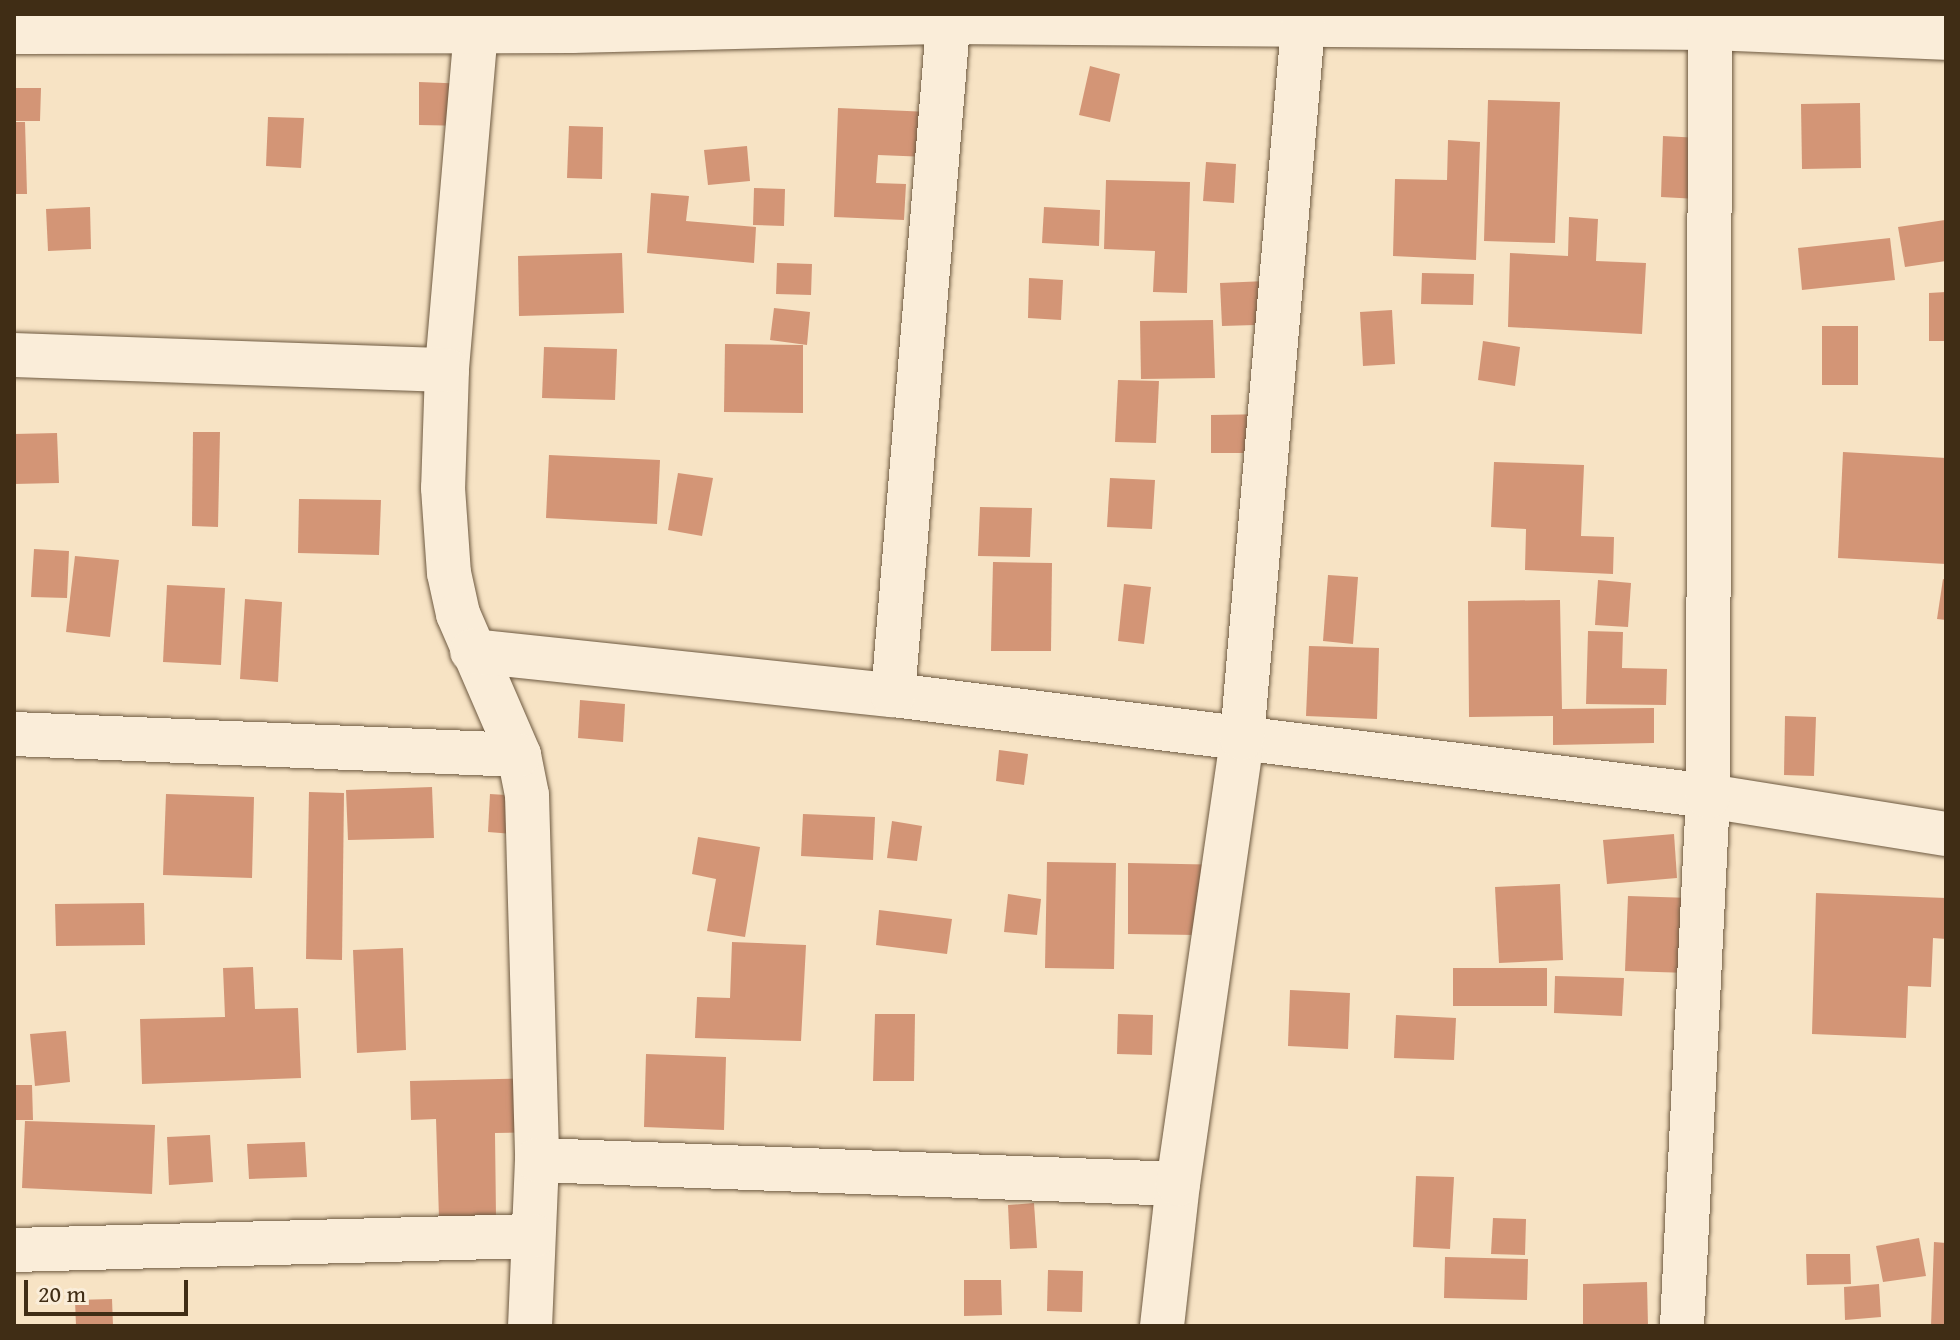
<!DOCTYPE html>
<style>
body{margin:0}
#map{position:relative;width:1960px;height:1340px;overflow:hidden;background:#f7e3c4;font-family:"Gentium Book Plus",serif}
div>[style]{position:absolute}
[style*='--x']{left:calc(var(--x)*1px);top:calc(var(--y)*1px);width:calc(var(--w)*1px);rotate:calc(var(--a)*1deg)}
.building>*{inset:0;background:#d39576}
.roads{filter:drop-shadow(0 0 2px #6e5a41) drop-shadow(0 0 2px #6e5a41)}
.street>*{height:44px;margin:-22px;padding:0 22px;transform-origin:22px;border-radius:22px;background:#faedd9}
span{translate:-50% -50%;white-space:nowrap;text-align:center;line-height:1.15;-webkit-text-stroke:7px #faedd9;paint-order:stroke}
.frame{position:absolute;inset:0;border:16px solid #402d15;pointer-events:none}
.scale{position:absolute;left:24px;top:1280px;width:164px;height:36px;box-sizing:border-box;border:4px solid #402d15;border-top:0;padding-left:10px;font-size:24px;line-height:28px;white-space:nowrap;color:#402d15;-webkit-text-stroke:6px #faedd9;paint-order:stroke}
</style>
<div id="map">
<div class="building">
<i style="clip-path:polygon(1090px 66px,1120px 74px,1110px 122px,1079px 115px)"></i>
<i style="clip-path:polygon(419px 82px,470px 84px,469px 126px,419px 125px)"></i>
<i style="clip-path:polygon(14px 88px,41px 88px,40px 121px,14px 121px)"></i>
<i style="clip-path:polygon(1488px 100px,1560px 102px,1555px 243px,1484px 241px)"></i>
<i style="clip-path:polygon(1860px 103px,1861px 168px,1802px 169px,1801px 104px)"></i>
<i style="clip-path:polygon(838px 108px,930px 112px,928px 157px,878px 155px,876px 183px,906px 184px,904px 220px,834px 217px)"></i>
<i style="clip-path:polygon(268px 117px,304px 118px,301px 168px,266px 166px)"></i>
<i style="clip-path:polygon(14px 122px,25px 122px,27px 194px,14px 194px)"></i>
<i style="clip-path:polygon(569px 126px,603px 127px,602px 179px,567px 178px)"></i>
<i style="clip-path:polygon(1663px 136px,1700px 138px,1698px 199px,1661px 197px)"></i>
<i style="clip-path:polygon(1448px 140px,1480px 142px,1476px 260px,1393px 256px,1395px 179px,1447px 180px)"></i>
<i style="clip-path:polygon(747px 146px,750px 181px,708px 185px,704px 150px)"></i>
<i style="clip-path:polygon(1206px 162px,1236px 164px,1234px 203px,1203px 201px)"></i>
<i style="clip-path:polygon(1106px 180px,1190px 182px,1187px 293px,1153px 292px,1155px 251px,1104px 249px)"></i>
<i style="clip-path:polygon(754px 188px,785px 189px,784px 226px,753px 225px)"></i>
<i style="clip-path:polygon(651px 193px,689px 196px,686px 221px,756px 227px,754px 263px,647px 253px)"></i>
<i style="clip-path:polygon(90px 207px,91px 249px,48px 251px,46px 209px)"></i>
<i style="clip-path:polygon(1044px 207px,1100px 210px,1099px 246px,1042px 243px)"></i>
<i style="clip-path:polygon(1569px 217px,1598px 219px,1596px 261px,1646px 263px,1642px 334px,1508px 327px,1510px 253px,1568px 256px)"></i>
<i style="clip-path:polygon(1945px 220px,1946px 261px,1905px 267px,1898px 227px)"></i>
<i style="clip-path:polygon(1890px 238px,1895px 280px,1802px 290px,1798px 248px)"></i>
<i style="clip-path:polygon(622px 253px,624px 313px,519px 316px,518px 256px)"></i>
<i style="clip-path:polygon(777px 263px,812px 264px,811px 295px,776px 294px)"></i>
<i style="clip-path:polygon(1422px 273px,1474px 274px,1473px 305px,1421px 304px)"></i>
<i style="clip-path:polygon(1029px 278px,1063px 280px,1061px 320px,1028px 318px)"></i>
<i style="clip-path:polygon(1288px 280px,1289px 324px,1222px 326px,1220px 283px)"></i>
<i style="clip-path:polygon(1946px 292px,1946px 341px,1929px 341px,1929px 293px)"></i>
<i style="clip-path:polygon(774px 308px,810px 312px,807px 345px,770px 340px)"></i>
<i style="clip-path:polygon(1392px 310px,1395px 364px,1363px 366px,1360px 312px)"></i>
<i style="clip-path:polygon(1213px 320px,1215px 378px,1141px 379px,1140px 321px)"></i>
<i style="clip-path:polygon(1822px 326px,1858px 326px,1858px 385px,1822px 385px)"></i>
<i style="clip-path:polygon(1483px 341px,1520px 347px,1515px 386px,1478px 380px)"></i>
<i style="clip-path:polygon(725px 344px,803px 345px,803px 413px,724px 412px)"></i>
<i style="clip-path:polygon(544px 347px,617px 349px,615px 400px,542px 398px)"></i>
<i style="clip-path:polygon(1118px 380px,1159px 381px,1156px 443px,1115px 442px)"></i>
<i style="clip-path:polygon(1276px 414px,1276px 453px,1211px 453px,1211px 415px)"></i>
<i style="clip-path:polygon(193px 432px,220px 432px,218px 527px,192px 526px)"></i>
<i style="clip-path:polygon(57px 433px,59px 483px,14px 484px,14px 434px)"></i>
<i style="clip-path:polygon(1843px 452px,1946px 458px,1946px 564px,1838px 558px)"></i>
<i style="clip-path:polygon(549px 455px,660px 460px,657px 524px,546px 518px)"></i>
<i style="clip-path:polygon(1494px 462px,1584px 465px,1581px 536px,1614px 537px,1613px 574px,1525px 570px,1526px 529px,1491px 527px)"></i>
<i style="clip-path:polygon(678px 473px,713px 478px,702px 536px,668px 530px)"></i>
<i style="clip-path:polygon(1110px 478px,1155px 480px,1152px 529px,1107px 527px)"></i>
<i style="clip-path:polygon(299px 499px,381px 500px,379px 555px,298px 553px)"></i>
<i style="clip-path:polygon(980px 507px,1032px 508px,1030px 557px,978px 556px)"></i>
<i style="clip-path:polygon(34px 549px,69px 551px,67px 598px,31px 597px)"></i>
<i style="clip-path:polygon(75px 556px,119px 560px,110px 637px,66px 632px)"></i>
<i style="clip-path:polygon(993px 562px,1052px 563px,1051px 651px,991px 651px)"></i>
<i style="clip-path:polygon(1328px 575px,1358px 577px,1353px 644px,1323px 641px)"></i>
<i style="clip-path:polygon(1943px 579px,1946px 580px,1946px 620px,1937px 619px)"></i>
<i style="clip-path:polygon(1598px 580px,1631px 583px,1628px 627px,1595px 625px)"></i>
<i style="clip-path:polygon(1124px 584px,1151px 587px,1144px 644px,1118px 641px)"></i>
<i style="clip-path:polygon(167px 585px,225px 588px,221px 665px,163px 662px)"></i>
<i style="clip-path:polygon(245px 599px,282px 602px,278px 682px,240px 679px)"></i>
<i style="clip-path:polygon(1560px 600px,1562px 709px,1654px 708px,1654px 743px,1553px 745px,1553px 716px,1469px 717px,1468px 601px)"></i>
<i style="clip-path:polygon(1588px 631px,1623px 632px,1622px 668px,1667px 669px,1666px 705px,1586px 704px)"></i>
<i style="clip-path:polygon(1309px 646px,1379px 648px,1377px 719px,1306px 716px)"></i>
<i style="clip-path:polygon(580px 700px,625px 704px,623px 742px,578px 738px)"></i>
<i style="clip-path:polygon(1785px 716px,1816px 717px,1814px 776px,1784px 775px)"></i>
<i style="clip-path:polygon(999px 750px,1028px 754px,1024px 785px,996px 781px)"></i>
<i style="clip-path:polygon(432px 787px,434px 838px,348px 840px,346px 790px)"></i>
<i style="clip-path:polygon(309px 792px,344px 793px,342px 960px,306px 959px)"></i>
<i style="clip-path:polygon(166px 794px,254px 797px,252px 878px,163px 875px)"></i>
<i style="clip-path:polygon(490px 794px,540px 797px,537px 836px,488px 832px)"></i>
<i style="clip-path:polygon(803px 814px,875px 817px,873px 860px,801px 856px)"></i>
<i style="clip-path:polygon(892px 821px,922px 826px,917px 861px,887px 858px)"></i>
<i style="clip-path:polygon(1674px 834px,1677px 878px,1607px 884px,1603px 840px)"></i>
<i style="clip-path:polygon(698px 837px,760px 847px,745px 937px,707px 931px,716px 879px,692px 874px)"></i>
<i style="clip-path:polygon(1047px 862px,1116px 863px,1114px 969px,1045px 968px)"></i>
<i style="clip-path:polygon(1128px 863px,1233px 865px,1231px 976px,1196px 975px,1197px 935px,1128px 934px)"></i>
<i style="clip-path:polygon(1560px 884px,1563px 960px,1499px 963px,1495px 887px)"></i>
<i style="clip-path:polygon(1816px 893px,1946px 898px,1946px 939px,1933px 938px,1931px 987px,1908px 986px,1906px 1038px,1812px 1034px)"></i>
<i style="clip-path:polygon(1008px 894px,1041px 899px,1037px 935px,1004px 932px)"></i>
<i style="clip-path:polygon(1628px 896px,1692px 898px,1689px 973px,1625px 971px)"></i>
<i style="clip-path:polygon(144px 903px,145px 945px,56px 946px,55px 904px)"></i>
<i style="clip-path:polygon(879px 910px,952px 919px,947px 954px,876px 945px)"></i>
<i style="clip-path:polygon(732px 942px,806px 945px,801px 1041px,695px 1038px,697px 997px,730px 998px)"></i>
<i style="clip-path:polygon(403px 948px,406px 1050px,357px 1053px,353px 950px)"></i>
<i style="clip-path:polygon(253px 967px,255px 1009px,298px 1008px,301px 1078px,142px 1084px,140px 1019px,225px 1017px,223px 968px)"></i>
<i style="clip-path:polygon(1453px 968px,1547px 968px,1547px 1006px,1453px 1006px)"></i>
<i style="clip-path:polygon(1555px 976px,1624px 978px,1622px 1016px,1554px 1013px)"></i>
<i style="clip-path:polygon(1290px 990px,1350px 993px,1348px 1049px,1288px 1046px)"></i>
<i style="clip-path:polygon(875px 1014px,915px 1014px,914px 1081px,873px 1081px)"></i>
<i style="clip-path:polygon(1118px 1014px,1153px 1015px,1152px 1055px,1117px 1054px)"></i>
<i style="clip-path:polygon(1396px 1015px,1456px 1018px,1454px 1060px,1394px 1058px)"></i>
<i style="clip-path:polygon(66px 1031px,70px 1082px,35px 1086px,30px 1034px)"></i>
<i style="clip-path:polygon(646px 1054px,726px 1057px,724px 1130px,644px 1127px)"></i>
<i style="clip-path:polygon(544px 1078px,546px 1132px,495px 1133px,496px 1217px,439px 1219px,436px 1119px,411px 1120px,410px 1081px)"></i>
<i style="clip-path:polygon(14px 1085px,32px 1085px,33px 1120px,14px 1120px)"></i>
<i style="clip-path:polygon(25px 1121px,155px 1125px,152px 1194px,22px 1188px)"></i>
<i style="clip-path:polygon(210px 1135px,213px 1182px,169px 1185px,167px 1137px)"></i>
<i style="clip-path:polygon(305px 1142px,307px 1177px,249px 1179px,247px 1144px)"></i>
<i style="clip-path:polygon(1416px 1176px,1454px 1177px,1450px 1249px,1413px 1247px)"></i>
<i style="clip-path:polygon(1034px 1203px,1037px 1248px,1010px 1249px,1008px 1205px)"></i>
<i style="clip-path:polygon(1493px 1218px,1526px 1219px,1525px 1255px,1491px 1254px)"></i>
<i style="clip-path:polygon(1919px 1238px,1926px 1276px,1883px 1282px,1876px 1246px)"></i>
<i style="clip-path:polygon(1934px 1242px,1946px 1243px,1946px 1326px,1931px 1326px)"></i>
<i style="clip-path:polygon(1806px 1254px,1850px 1254px,1851px 1284px,1807px 1285px)"></i>
<i style="clip-path:polygon(1445px 1257px,1528px 1259px,1527px 1300px,1444px 1298px)"></i>
<i style="clip-path:polygon(1048px 1270px,1083px 1271px,1082px 1312px,1047px 1311px)"></i>
<i style="clip-path:polygon(964px 1280px,1001px 1280px,1002px 1315px,964px 1316px)"></i>
<i style="clip-path:polygon(1647px 1282px,1648px 1326px,1583px 1326px,1583px 1284px)"></i>
<i style="clip-path:polygon(1879px 1284px,1881px 1317px,1845px 1320px,1844px 1287px)"></i>
<i style="clip-path:polygon(112px 1299px,113px 1326px,76px 1326px,75px 1300px)"></i>
</div>
<div class="roads">
<div class="street">
<i style="--x:476;--y:30;--w:341;--a:94.9"></i>
<i style="--x:447;--y:370;--w:118;--a:91.9"></i>
<i style="--x:443;--y:488;--w:85;--a:86"></i>
<i style="--x:449;--y:573;--w:42;--a:77.6"></i>
<i style="--x:458;--y:614;--w:154;--a:66.6"></i>
<i style="--x:519;--y:755;--w:41;--a:78.7"></i>
<i style="--x:527;--y:795;--w:365;--a:88.4"></i>
<i style="--x:537;--y:1160;--w:166;--a:92.4"></i>
<i style="--x:14;--y:32;--w:558;--a:-0.1"></i>
<i style="--x:572;--y:31;--w:377;--a:-1.4"></i>
<i style="--x:949;--y:22;--w:761;--a:0.45"></i>
<i style="--x:1710;--y:28;--w:236;--a:2.4"></i>
<i style="--x:14;--y:355;--w:433;--a:2"></i>
<i style="--x:472;--y:651;--w:423;--a:6"></i>
<i style="--x:893;--y:695;--w:821;--a:7.06"></i>
<i style="--x:1708;--y:796;--w:241;--a:9.1"></i>
<i style="--x:893;--y:695;--w:683;--a:-85.3"></i>
<i style="--x:14;--y:734;--w:505;--a:2.38"></i>
<i style="--x:537;--y:1160;--w:641;--a:2.14"></i>
<i style="--x:14;--y:1250;--w:519;--a:-1.55"></i>
<i style="--x:1162;--y:1326;--w:143;--a:-83.6"></i>
<i style="--x:1178;--y:1184;--w:451;--a:-81.8"></i>
<i style="--x:1242;--y:738;--w:715;--a:-85.1"></i>
<i style="--x:1682;--y:1326;--w:531;--a:-87.19"></i>
<i style="--x:1708;--y:796;--w:782;--a:-89.85"></i>
</div>
</div>
<div class="frame"></div>
<div class="scale">20 m</div>
</div>
